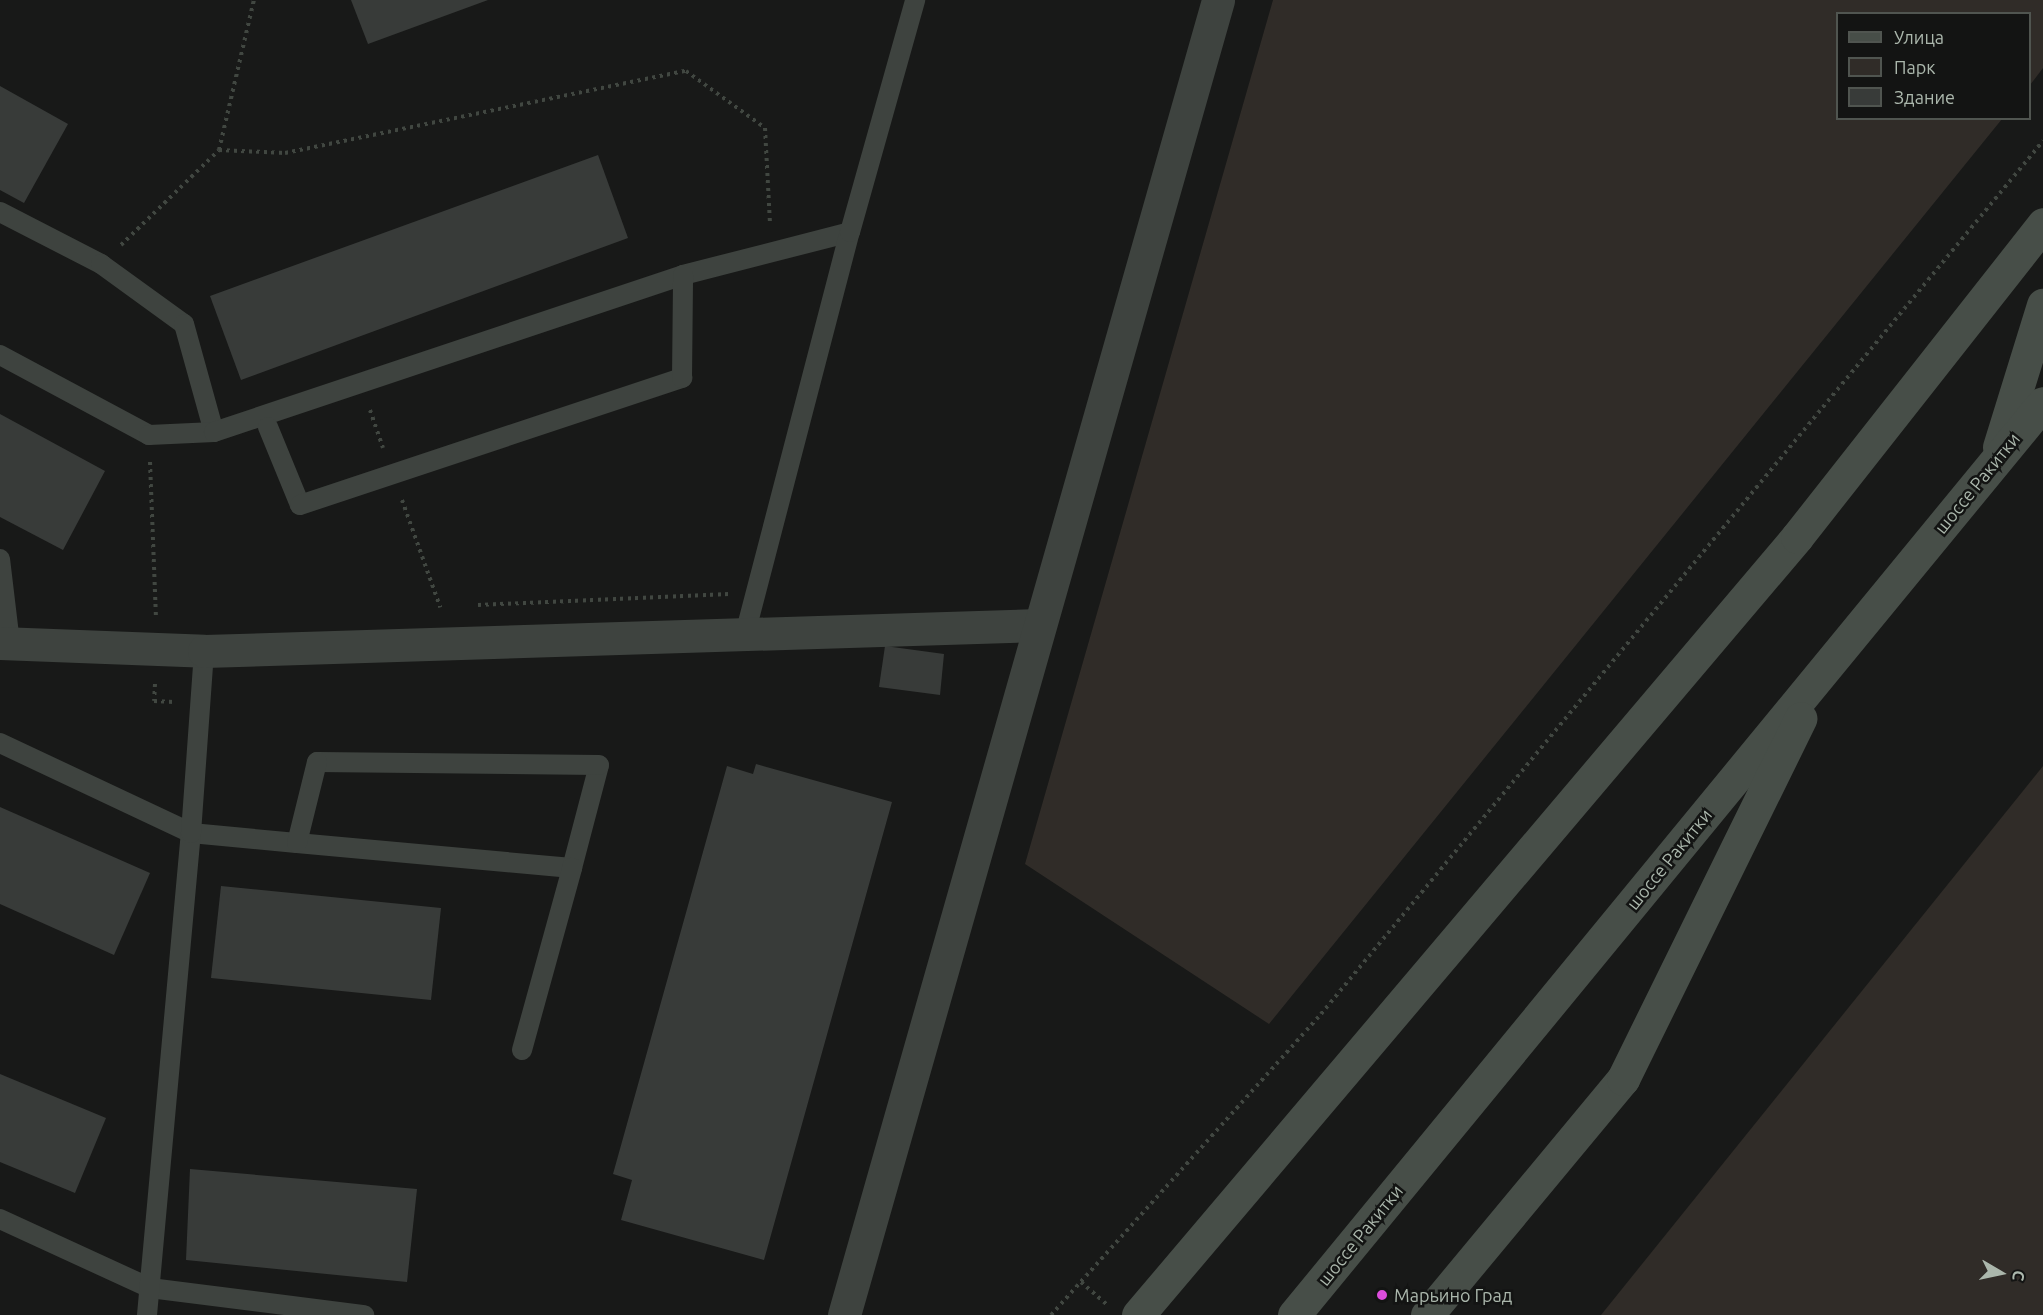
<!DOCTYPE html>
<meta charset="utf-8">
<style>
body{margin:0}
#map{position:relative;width:2043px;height:1315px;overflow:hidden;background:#181918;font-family:Ubuntu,sans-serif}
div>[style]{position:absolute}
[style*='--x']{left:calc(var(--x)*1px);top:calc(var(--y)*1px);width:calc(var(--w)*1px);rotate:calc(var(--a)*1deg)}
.green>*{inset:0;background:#302c28}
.building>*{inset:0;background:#383b39}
.path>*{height:4px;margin-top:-2px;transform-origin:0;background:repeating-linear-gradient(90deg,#414741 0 3px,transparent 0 7.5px)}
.lane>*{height:20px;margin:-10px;padding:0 10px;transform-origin:10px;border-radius:10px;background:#3e433f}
.street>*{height:33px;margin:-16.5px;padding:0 16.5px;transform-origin:16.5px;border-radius:16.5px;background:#3e433f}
.secondary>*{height:33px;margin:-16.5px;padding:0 16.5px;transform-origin:16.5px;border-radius:16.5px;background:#474e48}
.dots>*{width:16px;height:16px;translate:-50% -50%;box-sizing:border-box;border:3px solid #131413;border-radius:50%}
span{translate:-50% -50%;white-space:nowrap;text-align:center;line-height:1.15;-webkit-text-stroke:5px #131413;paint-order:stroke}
.street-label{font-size:18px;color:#abb7ac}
.poi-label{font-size:18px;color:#abb7ac}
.left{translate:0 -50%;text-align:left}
.legend{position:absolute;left:1836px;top:12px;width:195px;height:108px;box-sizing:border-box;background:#131413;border:2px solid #505550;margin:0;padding:8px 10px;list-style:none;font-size:18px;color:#abb7ac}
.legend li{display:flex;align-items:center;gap:12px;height:30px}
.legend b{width:30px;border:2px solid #505550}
.north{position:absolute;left:1971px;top:1243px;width:60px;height:60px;-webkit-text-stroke:4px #131413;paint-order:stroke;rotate:99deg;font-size:16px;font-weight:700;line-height:24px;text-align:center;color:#abb7ac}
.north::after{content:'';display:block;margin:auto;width:21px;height:27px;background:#abb7ac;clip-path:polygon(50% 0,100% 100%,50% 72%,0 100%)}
</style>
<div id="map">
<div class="green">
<i style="clip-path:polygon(1273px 0,2043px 0,2043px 68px,2030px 85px,2030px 14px,1838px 14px,1838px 118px,2002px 119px,1269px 1024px,1025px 864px)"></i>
<i style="clip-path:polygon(2043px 766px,2043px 1315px,1601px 1315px)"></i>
</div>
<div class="building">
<i style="clip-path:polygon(351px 0,488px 0,368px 44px)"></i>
<i style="clip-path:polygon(0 86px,68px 124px,24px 203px,0 190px)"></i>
<i style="clip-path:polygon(598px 155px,628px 238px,241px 380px,210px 296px)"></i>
<i style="clip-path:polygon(0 414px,105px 471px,63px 550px,0 517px)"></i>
<i style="clip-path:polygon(885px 646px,944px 654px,940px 695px,879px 687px)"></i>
<i style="clip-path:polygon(756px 764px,892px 802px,764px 1260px,621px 1220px,632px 1180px,613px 1174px,727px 766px,753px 774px)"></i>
<i style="clip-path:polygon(0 807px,150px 873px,114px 955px,0 904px)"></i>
<i style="clip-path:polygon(221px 886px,441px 908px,431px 1000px,211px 978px)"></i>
<i style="clip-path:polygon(0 1074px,106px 1118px,75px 1193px,0 1162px)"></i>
<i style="clip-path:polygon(190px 1169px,417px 1189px,407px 1282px,186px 1260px)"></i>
</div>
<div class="path">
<i style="--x:219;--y:150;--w:66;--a:2.6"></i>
<i style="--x:285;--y:153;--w:409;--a:-11.6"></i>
<i style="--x:686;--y:71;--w:97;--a:35.8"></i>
<i style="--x:765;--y:128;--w:97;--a:87"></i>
<i style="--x:121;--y:245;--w:136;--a:-44.1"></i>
<i style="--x:219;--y:150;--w:154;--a:-76.9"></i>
<i style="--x:370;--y:410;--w:40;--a:71.1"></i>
<i style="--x:150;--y:462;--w:155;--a:87.8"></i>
<i style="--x:402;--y:500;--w:114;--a:70.4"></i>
<i style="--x:478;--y:605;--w:251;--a:-2.5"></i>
<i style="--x:155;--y:684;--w:17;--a:93"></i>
<i style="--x:154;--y:701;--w:20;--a:3"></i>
<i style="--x:1081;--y:1282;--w:35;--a:41"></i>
<i style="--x:1051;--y:1315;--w:404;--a:-48.1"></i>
<i style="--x:1321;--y:1014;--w:1133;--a:-50.41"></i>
</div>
<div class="lane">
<i style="--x:0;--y:212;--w:114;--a:27.2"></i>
<i style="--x:101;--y:264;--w:102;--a:35.9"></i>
<i style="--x:184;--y:324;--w:112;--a:74.5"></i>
<i style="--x:0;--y:355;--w:169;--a:28.2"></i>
<i style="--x:149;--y:435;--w:65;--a:-2.6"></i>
<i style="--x:214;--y:432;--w:495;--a:-18.5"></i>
<i style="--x:683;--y:275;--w:172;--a:-14.4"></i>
<i style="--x:268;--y:427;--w:84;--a:67.7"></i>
<i style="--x:300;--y:505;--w:403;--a:-18.4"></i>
<i style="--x:682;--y:378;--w:103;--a:-89.4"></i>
<i style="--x:0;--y:559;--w:85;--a:83.2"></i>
<i style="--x:745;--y:634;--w:415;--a:-75.4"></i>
<i style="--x:850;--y:232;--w:241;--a:-74.3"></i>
<i style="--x:0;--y:743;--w:211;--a:25.2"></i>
<i style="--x:191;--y:833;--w:106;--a:5.4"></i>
<i style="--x:297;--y:843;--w:276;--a:5.2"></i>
<i style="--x:572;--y:868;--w:106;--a:-75.3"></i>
<i style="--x:599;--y:765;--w:282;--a:-179.4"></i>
<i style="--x:317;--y:762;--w:83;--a:103.9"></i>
<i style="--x:522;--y:1050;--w:189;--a:-74.6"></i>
<i style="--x:0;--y:1219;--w:165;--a:24.7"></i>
<i style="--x:150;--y:1288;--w:216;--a:7.2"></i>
<i style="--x:147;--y:1315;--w:484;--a:-84.8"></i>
<i style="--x:191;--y:833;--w:182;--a:-85.9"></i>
</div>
<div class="street">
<i style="--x:0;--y:643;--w:204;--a:2.2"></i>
<i style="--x:204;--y:651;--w:836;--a:-1.78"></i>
<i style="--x:844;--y:1315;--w:1367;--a:-74.12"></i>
</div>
<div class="secondary">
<i style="--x:1999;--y:447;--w:149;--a:-72.8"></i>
<i style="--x:1138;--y:1315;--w:1020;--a:-49.73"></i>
<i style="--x:1797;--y:537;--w:398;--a:-51.8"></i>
<i style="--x:1294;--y:1315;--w:1180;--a:-50.6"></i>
<i style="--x:1427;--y:1315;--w:307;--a:-50.3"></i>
<i style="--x:1623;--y:1079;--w:402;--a:-63.8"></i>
</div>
<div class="dots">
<i style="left:1382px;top:1295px;background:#dc4ddc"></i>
</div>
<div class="street-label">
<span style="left:1977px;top:483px;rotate:-51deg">шоссе Ракитки</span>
<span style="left:1669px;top:859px;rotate:-51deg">шоссе Ракитки</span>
<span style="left:1360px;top:1235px;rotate:-51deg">шоссе Ракитки</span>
</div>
<div class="poi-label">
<span class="left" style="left:1394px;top:1295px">Марьино Град</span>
</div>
<ul class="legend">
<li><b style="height:8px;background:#474e48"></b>Улица</li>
<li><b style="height:16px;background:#302c28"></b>Парк</li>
<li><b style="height:16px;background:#383b39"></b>Здание</li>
</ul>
<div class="north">С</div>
</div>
